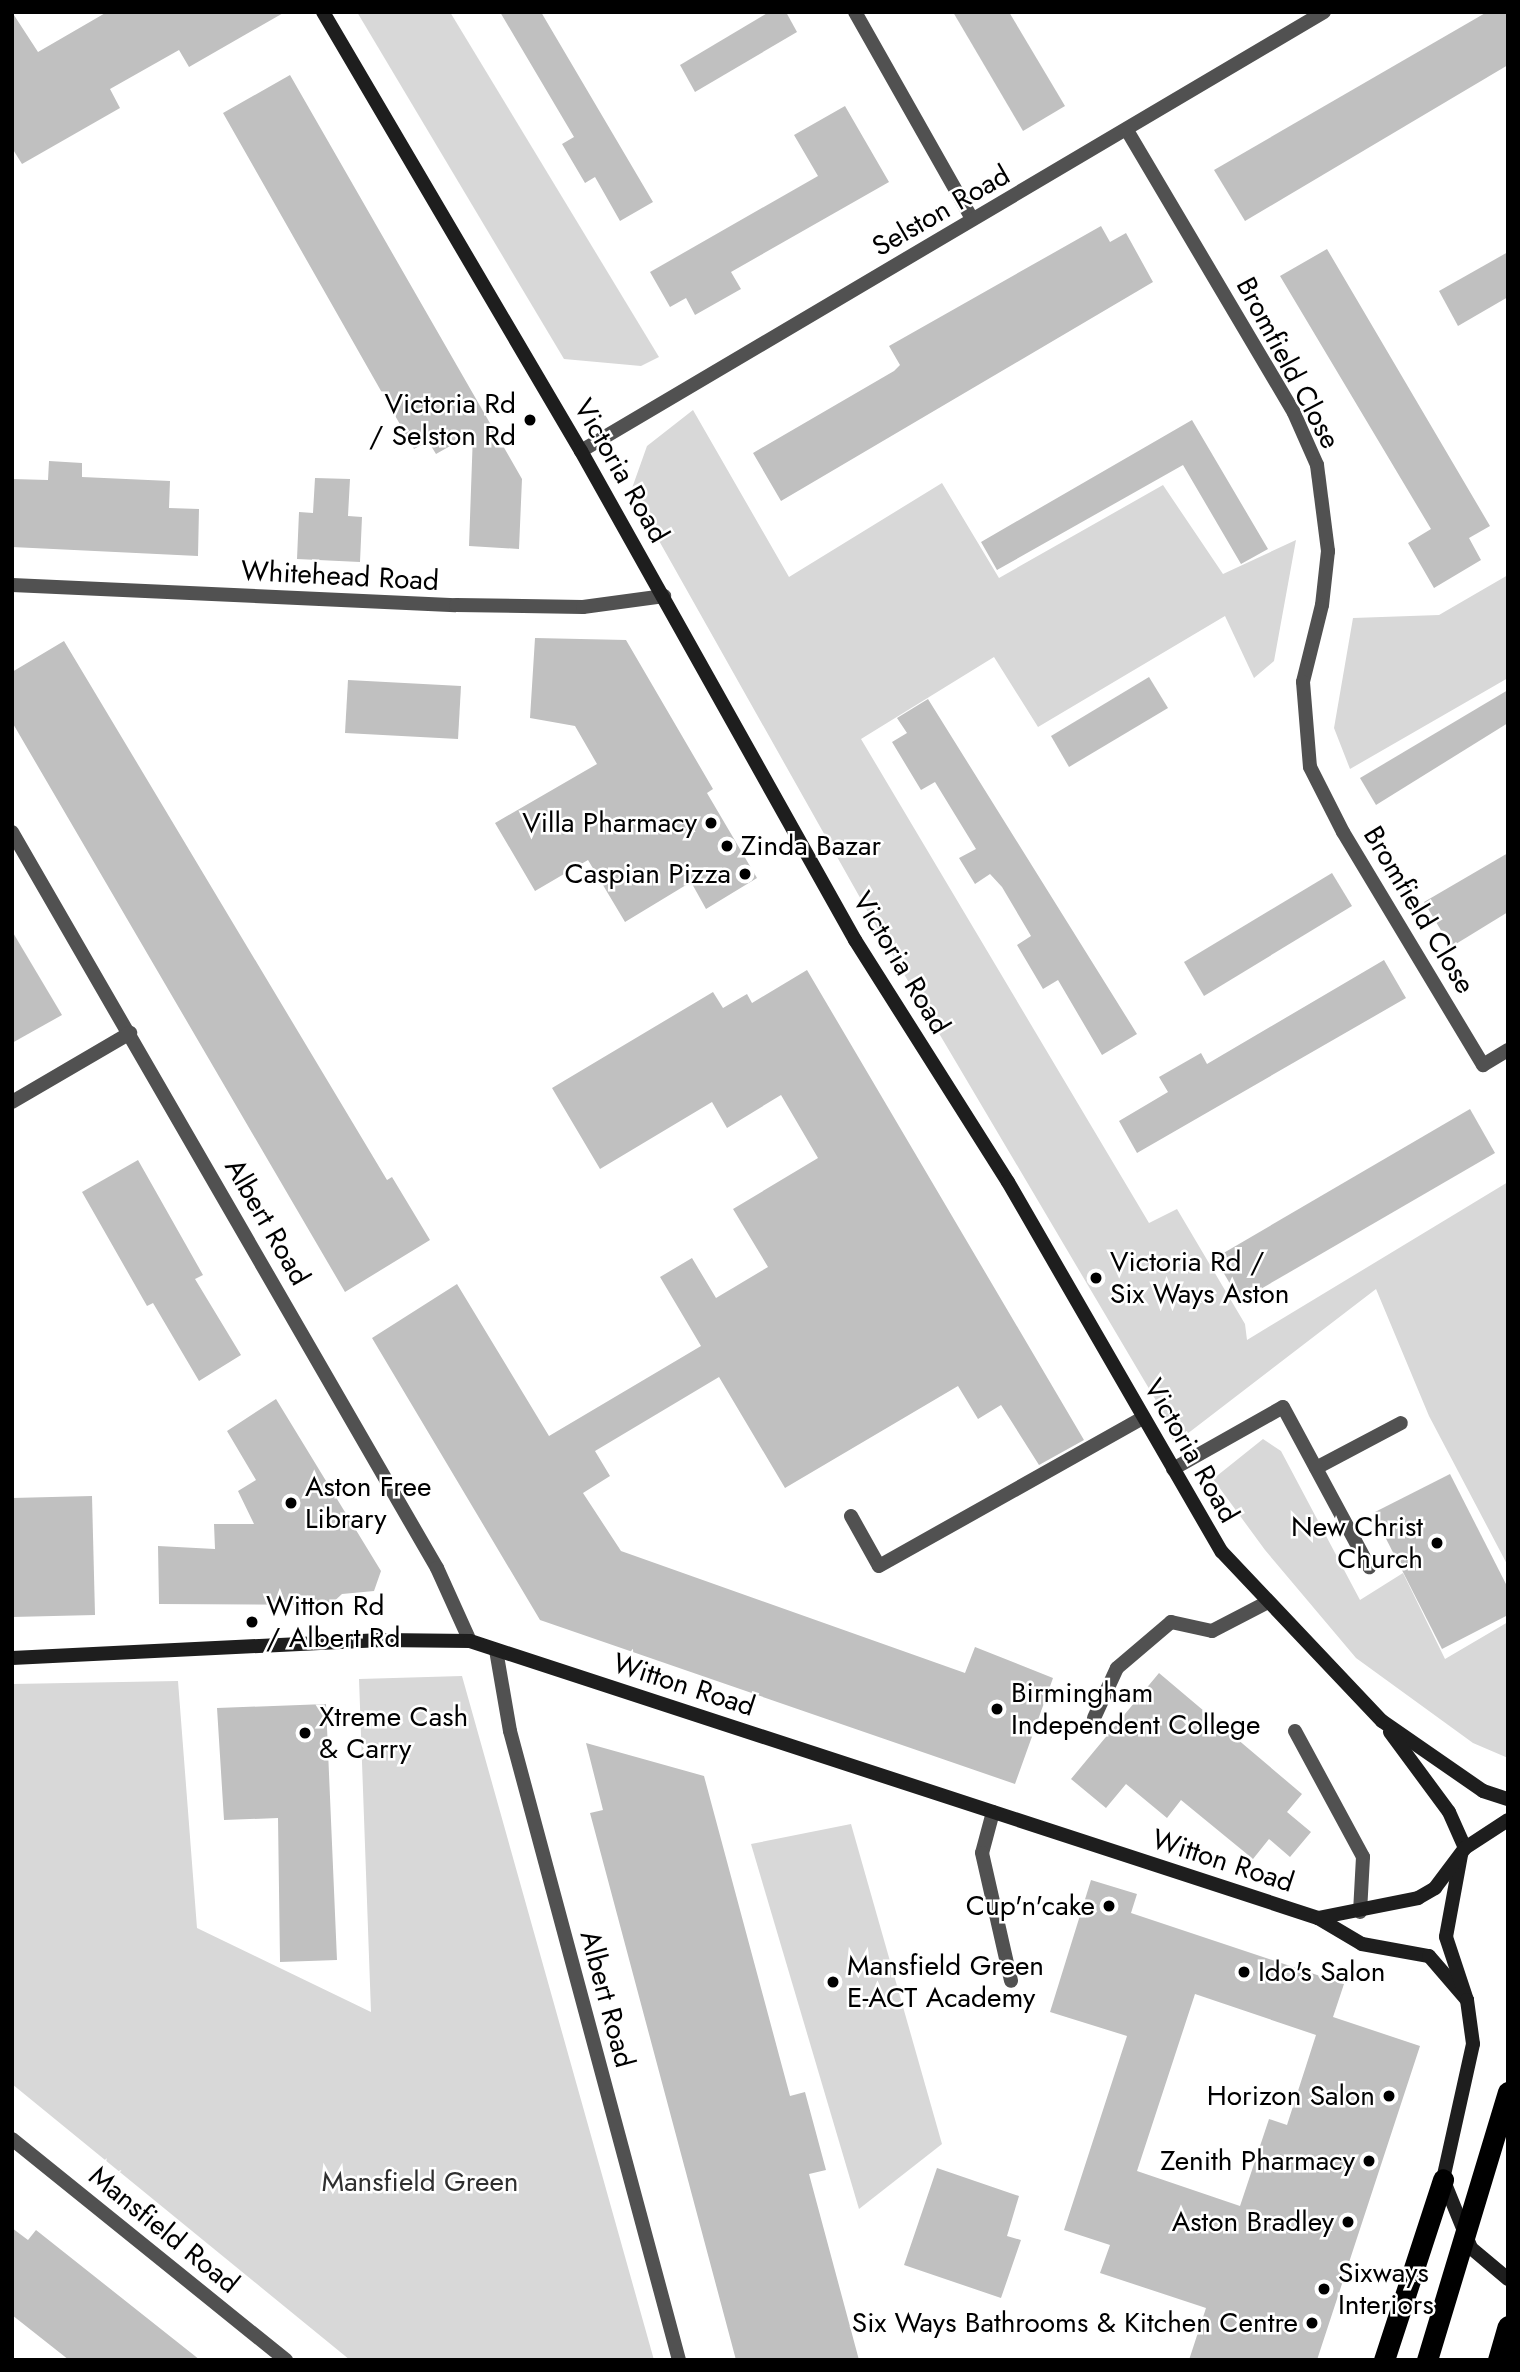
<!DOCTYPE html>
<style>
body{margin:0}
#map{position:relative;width:1520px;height:2372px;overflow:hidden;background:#fff;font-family:Jost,sans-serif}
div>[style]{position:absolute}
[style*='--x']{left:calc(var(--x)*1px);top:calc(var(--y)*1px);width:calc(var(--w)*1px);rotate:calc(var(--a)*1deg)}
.green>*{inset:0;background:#d8d8d8}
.building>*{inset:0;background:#c0c0c0}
.lane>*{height:14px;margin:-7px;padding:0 7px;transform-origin:7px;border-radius:7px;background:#515151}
.street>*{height:14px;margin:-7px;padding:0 7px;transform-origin:7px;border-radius:7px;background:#515151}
.secondary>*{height:14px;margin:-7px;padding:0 7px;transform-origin:7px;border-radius:7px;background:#1e1e1e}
.highway>*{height:21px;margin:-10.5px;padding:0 10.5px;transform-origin:10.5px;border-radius:10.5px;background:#000}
.dots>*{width:19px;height:19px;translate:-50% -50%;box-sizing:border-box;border:4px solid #fff;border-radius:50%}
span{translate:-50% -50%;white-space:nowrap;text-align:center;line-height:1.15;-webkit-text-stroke:5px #fff;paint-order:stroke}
.street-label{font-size:28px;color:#000}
.poi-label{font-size:28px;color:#000}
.right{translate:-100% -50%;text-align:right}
.left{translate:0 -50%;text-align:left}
.park-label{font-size:28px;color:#2f2f2f}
.frame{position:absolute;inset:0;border:14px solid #000;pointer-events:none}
</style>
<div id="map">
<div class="green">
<i style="clip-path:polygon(357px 12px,450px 12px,659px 357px,641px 366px,564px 359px)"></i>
<i style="clip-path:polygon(693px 410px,789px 577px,942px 483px,999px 578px,1163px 485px,1223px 574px,1296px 540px,1274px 661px,1254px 678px,1225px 616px,1038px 727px,994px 657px,861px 739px,1149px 1223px,1177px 1209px,1245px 1324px,1247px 1340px,1508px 1182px,1508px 1566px,1429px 1416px,1376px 1289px,1174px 1444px,1164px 1414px,885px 942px,631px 491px,647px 446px)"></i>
<i style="clip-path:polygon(1508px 575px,1508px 678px,1350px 769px,1334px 728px,1353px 618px,1439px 615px)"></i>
<i style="clip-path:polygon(1263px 1439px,1281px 1451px,1360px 1600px,1403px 1573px,1445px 1659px,1508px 1622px,1508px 1758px,1473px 1743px,1356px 1658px,1265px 1550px,1213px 1479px)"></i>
<i style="clip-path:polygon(462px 1676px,654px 2360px,350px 2360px,12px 2084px,12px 1684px,178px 1681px,197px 1928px,371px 2012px,359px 1679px)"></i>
<i style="clip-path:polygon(851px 1824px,942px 2144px,859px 2209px,751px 1844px)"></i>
</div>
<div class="building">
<i style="clip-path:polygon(12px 12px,38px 52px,107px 12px,285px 12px,189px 67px,179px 50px,110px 89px,120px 108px,22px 164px,12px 148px)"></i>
<i style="clip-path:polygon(500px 12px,541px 12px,653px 202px,620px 221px,595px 177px,585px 183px,562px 144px,574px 137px)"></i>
<i style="clip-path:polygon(769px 12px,786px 12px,797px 32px,695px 92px,680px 65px)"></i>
<i style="clip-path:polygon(953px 12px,1009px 12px,1065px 106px,1023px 131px)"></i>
<i style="clip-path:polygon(1487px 12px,1508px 12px,1508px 65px,1245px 221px,1214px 170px)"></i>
<i style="clip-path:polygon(290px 75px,522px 479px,519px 549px,469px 546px,473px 433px,436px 454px,428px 441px,414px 449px,223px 113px)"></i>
<i style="clip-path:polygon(845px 106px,889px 182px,731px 272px,741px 289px,695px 315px,686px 298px,670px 307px,650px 272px,818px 176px,794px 135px)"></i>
<i style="clip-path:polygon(1101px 226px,1110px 242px,1126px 233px,1153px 282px,781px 501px,753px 453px,894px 371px,900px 365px,889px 346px)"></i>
<i style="clip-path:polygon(1327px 249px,1490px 526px,1469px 538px,1481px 560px,1434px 588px,1408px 543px,1431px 529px,1280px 276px)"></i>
<i style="clip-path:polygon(1508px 252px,1508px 297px,1458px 326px,1439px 291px)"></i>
<i style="clip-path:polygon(1192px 420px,1268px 549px,1241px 564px,1183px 465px,997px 570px,981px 542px)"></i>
<i style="clip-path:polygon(49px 461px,82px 463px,82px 477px,170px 481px,169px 508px,199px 509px,198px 556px,12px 547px,12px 479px,48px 480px)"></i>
<i style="clip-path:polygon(315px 478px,350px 479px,348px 516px,362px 517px,360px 562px,297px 559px,299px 512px,313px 513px)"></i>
<i style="clip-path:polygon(535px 638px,626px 640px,713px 789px,707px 793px,757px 878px,706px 909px,691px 882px,625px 922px,588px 860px,535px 891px,495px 823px,597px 764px,575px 726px,530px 718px)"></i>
<i style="clip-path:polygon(64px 641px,387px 1180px,392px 1177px,430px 1240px,345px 1292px,12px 722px,12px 672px)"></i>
<i style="clip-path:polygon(1149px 677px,1168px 708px,1069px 767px,1051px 736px)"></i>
<i style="clip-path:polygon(348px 680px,461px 686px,458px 739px,345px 733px)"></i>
<i style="clip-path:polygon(1508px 690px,1508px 723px,1376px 805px,1360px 778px)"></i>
<i style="clip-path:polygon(928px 699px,1137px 1034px,1102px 1055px,1058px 980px,1043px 989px,1017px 945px,1031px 936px,1002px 887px,990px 874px,975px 884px,959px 858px,976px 849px,935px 782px,921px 790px,892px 742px,907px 733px,897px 718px)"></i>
<i style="clip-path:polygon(1508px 853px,1508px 912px,1451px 947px,1424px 902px)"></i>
<i style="clip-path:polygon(1332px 873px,1352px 906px,1204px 996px,1184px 962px)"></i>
<i style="clip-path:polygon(12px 931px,62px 1015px,12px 1043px)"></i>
<i style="clip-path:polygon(1384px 960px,1406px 998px,1137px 1153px,1119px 1121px,1168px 1092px,1159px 1077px,1201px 1053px,1207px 1064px)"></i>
<i style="clip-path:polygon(807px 970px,1084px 1440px,1039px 1465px,1001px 1405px,978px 1419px,958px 1386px,785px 1488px,719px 1377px,595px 1451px,610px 1476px,583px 1493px,621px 1551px,965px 1673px,975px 1647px,1053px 1678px,1015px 1784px,540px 1620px,372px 1338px,457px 1284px,549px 1436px,701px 1346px,660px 1277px,692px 1258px,716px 1298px,768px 1267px,733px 1209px,818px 1158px,781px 1095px,727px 1128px,712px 1102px,600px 1169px,552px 1088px,713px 992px,723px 1008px,747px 994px,752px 1003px)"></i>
<i style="clip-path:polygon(1470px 1109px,1495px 1153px,1240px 1301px,1215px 1258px)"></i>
<i style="clip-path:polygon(138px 1160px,203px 1275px,195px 1279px,241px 1355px,199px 1381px,153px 1303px,147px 1306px,82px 1192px)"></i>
<i style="clip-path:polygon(276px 1399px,381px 1571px,374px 1591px,342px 1594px,330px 1605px,159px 1604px,158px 1546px,215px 1549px,214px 1524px,254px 1524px,238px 1491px,256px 1480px,227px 1431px)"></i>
<i style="clip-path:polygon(1450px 1474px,1508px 1588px,1508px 1615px,1442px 1649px,1373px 1513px)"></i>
<i style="clip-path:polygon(92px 1496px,95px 1615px,12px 1617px,12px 1498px)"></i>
<i style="clip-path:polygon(1159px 1673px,1302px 1794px,1287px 1812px,1311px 1832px,1290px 1857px,1269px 1839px,1253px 1859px,1181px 1800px,1167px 1818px,1126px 1784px,1106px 1808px,1071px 1779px)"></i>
<i style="clip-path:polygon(326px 1704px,337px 1960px,280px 1962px,278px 1818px,224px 1820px,217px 1708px)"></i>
<i style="clip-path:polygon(586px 1743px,704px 1776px,790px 2096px,805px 2092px,826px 2170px,809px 2174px,859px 2360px,736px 2360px,590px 1813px,603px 1810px)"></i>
<i style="clip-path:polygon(evenodd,1091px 1880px,1137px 1894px,1131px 1913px,1344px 1984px,1333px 2017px,1420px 2046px,1317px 2360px,1189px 2360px,1206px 2308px,1100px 2273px,1110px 2245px,1064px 2230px,1127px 2036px,1050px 2012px,1091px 1880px,1195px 1994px,1316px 2035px,1287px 2125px,1269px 2119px,1240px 2206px,1137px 2171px,1195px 1994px)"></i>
<i style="clip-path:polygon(937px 2168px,1019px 2196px,1007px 2236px,1021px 2240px,1001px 2298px,904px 2265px)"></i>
<i style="clip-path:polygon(12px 2228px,28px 2240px,36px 2230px,200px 2360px,69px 2360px,12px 2315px)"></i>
</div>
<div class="lane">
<i style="--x:1316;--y:1468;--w:96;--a:-27.9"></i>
<i style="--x:1173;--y:1469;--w:126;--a:-29.4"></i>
<i style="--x:1283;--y:1407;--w:182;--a:61.7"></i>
<i style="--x:851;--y:1516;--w:57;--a:60.8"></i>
<i style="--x:879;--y:1566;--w:303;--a:-29.3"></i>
<i style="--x:1094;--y:1718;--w:55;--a:-65.3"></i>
<i style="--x:1117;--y:1668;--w:71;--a:-40.4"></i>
<i style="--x:1171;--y:1622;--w:42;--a:12.4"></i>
<i style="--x:1212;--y:1631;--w:63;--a:-27.4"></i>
<i style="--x:1295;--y:1731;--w:143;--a:61.6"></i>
<i style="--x:1363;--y:1857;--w:55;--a:93.1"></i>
<i style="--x:993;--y:1812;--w:42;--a:105"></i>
<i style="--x:982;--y:1853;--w:131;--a:77.2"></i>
</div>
<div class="street">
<i style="--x:855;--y:12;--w:238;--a:60.5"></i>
<i style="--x:1128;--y:132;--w:326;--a:59.4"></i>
<i style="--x:1294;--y:413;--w:57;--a:66.1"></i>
<i style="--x:1317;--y:465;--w:87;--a:82.7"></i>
<i style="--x:1328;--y:551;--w:54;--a:96.3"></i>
<i style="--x:1322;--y:605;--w:79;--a:103.9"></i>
<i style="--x:1303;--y:682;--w:85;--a:85.3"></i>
<i style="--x:1310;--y:767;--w:73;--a:63.1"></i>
<i style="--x:1343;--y:832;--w:272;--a:59"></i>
<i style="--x:1483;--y:1065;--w:29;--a:-31"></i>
<i style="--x:581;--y:451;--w:863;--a:-30.58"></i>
<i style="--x:12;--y:585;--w:444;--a:2.6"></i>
<i style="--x:456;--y:605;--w:127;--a:0.9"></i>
<i style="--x:583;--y:607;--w:82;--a:-7.7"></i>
<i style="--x:12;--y:832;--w:850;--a:60"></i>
<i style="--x:437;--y:1568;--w:80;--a:65.7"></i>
<i style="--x:12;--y:1102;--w:137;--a:-30.3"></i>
<i style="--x:496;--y:1650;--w:82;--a:80.2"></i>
<i style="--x:510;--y:1731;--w:651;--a:74.96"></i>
<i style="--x:12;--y:2139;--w:352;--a:38.9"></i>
</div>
<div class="secondary">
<i style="--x:323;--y:12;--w:509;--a:59.56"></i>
<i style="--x:581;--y:451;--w:561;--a:60.74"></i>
<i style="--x:855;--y:940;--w:286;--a:57.7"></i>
<i style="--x:1008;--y:1182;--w:427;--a:60"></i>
<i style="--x:1222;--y:1552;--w:233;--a:46.6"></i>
<i style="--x:1382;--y:1721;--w:123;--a:34.7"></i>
<i style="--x:1483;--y:1791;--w:26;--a:18"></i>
<i style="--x:12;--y:1658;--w:370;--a:-2.8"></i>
<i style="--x:382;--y:1640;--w:88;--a:0.7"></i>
<i style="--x:470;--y:1641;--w:892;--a:18.09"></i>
<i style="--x:1318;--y:1918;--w:51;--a:30.6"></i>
<i style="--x:1362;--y:1944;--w:68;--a:10.2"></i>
<i style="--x:1429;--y:1956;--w:58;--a:49.2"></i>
<i style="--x:1390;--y:1732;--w:99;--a:53.6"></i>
<i style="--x:1449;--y:1812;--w:39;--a:66"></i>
<i style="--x:1461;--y:1855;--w:83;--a:100.4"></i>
<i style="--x:1446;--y:1937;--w:66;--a:71.6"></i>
<i style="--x:1467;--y:2000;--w:44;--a:82.2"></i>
<i style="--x:1473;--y:2044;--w:138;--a:102.5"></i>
<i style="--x:1443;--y:2179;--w:74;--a:67.9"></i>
<i style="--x:1471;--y:2248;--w:48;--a:40"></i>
<i style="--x:1318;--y:1918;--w:102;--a:-11.3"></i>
<i style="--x:1418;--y:1898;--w:20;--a:-30"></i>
<i style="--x:1435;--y:1888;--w:50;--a:-53.1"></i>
<i style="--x:1465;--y:1848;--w:51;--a:-33.1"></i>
</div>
<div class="highway">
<i style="--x:1384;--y:2360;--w:190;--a:-71.9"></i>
<i style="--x:1427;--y:2360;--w:280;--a:-73.2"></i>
<i style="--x:1498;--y:2360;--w:35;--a:-74"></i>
</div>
<div class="dots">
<i style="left:530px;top:420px;background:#000"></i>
<i style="left:711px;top:823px;background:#000"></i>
<i style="left:727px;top:846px;background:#000"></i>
<i style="left:745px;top:874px;background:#000"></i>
<i style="left:1096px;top:1278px;background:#000"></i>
<i style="left:291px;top:1503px;background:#000"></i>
<i style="left:1437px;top:1543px;background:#000"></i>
<i style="left:252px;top:1622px;background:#000"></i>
<i style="left:997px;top:1709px;background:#000"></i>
<i style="left:305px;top:1733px;background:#000"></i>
<i style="left:1109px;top:1906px;background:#000"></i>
<i style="left:1244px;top:1972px;background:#000"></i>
<i style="left:833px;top:1982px;background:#000"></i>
<i style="left:1389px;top:2096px;background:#000"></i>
<i style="left:1369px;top:2161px;background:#000"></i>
<i style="left:1348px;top:2222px;background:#000"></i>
<i style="left:1324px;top:2289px;background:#000"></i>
<i style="left:1312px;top:2323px;background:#000"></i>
</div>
<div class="street-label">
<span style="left:941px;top:211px;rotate:-30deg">Selston Road</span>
<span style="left:1288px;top:363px;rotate:62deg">Bromfield Close</span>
<span style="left:621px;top:471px;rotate:60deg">Victoria Road</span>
<span style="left:340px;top:576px;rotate:3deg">Whitehead Road</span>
<span style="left:1419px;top:910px;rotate:59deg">Bromfield Close</span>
<span style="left:901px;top:963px;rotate:59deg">Victoria Road</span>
<span style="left:267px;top:1222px;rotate:60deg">Albert Road</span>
<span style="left:1191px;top:1451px;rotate:60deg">Victoria Road</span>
<span style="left:684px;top:1685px;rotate:18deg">Witton Road</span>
<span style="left:1223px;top:1861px;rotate:18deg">Witton Road</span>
<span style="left:607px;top:1999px;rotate:75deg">Albert Road</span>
<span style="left:164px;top:2230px;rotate:39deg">Mansfield Road</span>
</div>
<div class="poi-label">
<span class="right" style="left:516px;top:420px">Victoria Rd<br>/ Selston Rd</span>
<span class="right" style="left:697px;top:823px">Villa Pharmacy</span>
<span class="left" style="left:741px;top:846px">Zinda Bazar</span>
<span class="right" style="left:731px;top:874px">Caspian Pizza</span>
<span class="left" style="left:1110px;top:1278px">Victoria Rd /<br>Six Ways Aston</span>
<span class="left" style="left:305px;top:1503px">Aston Free<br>Library</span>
<span class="right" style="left:1423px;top:1543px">New Christ<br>Church</span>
<span class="left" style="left:266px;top:1622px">Witton Rd<br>/ Albert Rd</span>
<span class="left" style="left:1011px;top:1709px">Birmingham<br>Independent College</span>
<span class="left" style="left:319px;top:1733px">Xtreme Cash<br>&amp; Carry</span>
<span class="right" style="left:1095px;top:1906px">Cup'n'cake</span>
<span class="left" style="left:847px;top:1982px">Mansfield Green<br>E-ACT Academy</span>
<span class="left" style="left:1258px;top:1972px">Ido's Salon</span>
<span class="right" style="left:1375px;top:2096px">Horizon Salon</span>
<span class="right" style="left:1355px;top:2161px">Zenith Pharmacy</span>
<span class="right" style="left:1334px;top:2222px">Aston Bradley</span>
<span class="left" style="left:1338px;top:2289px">Sixways<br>Interiors</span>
<span class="right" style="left:1298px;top:2323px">Six Ways Bathrooms &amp; Kitchen Centre</span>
</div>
<div class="park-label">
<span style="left:420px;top:2182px">Mansfield Green</span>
</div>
<div class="frame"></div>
</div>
